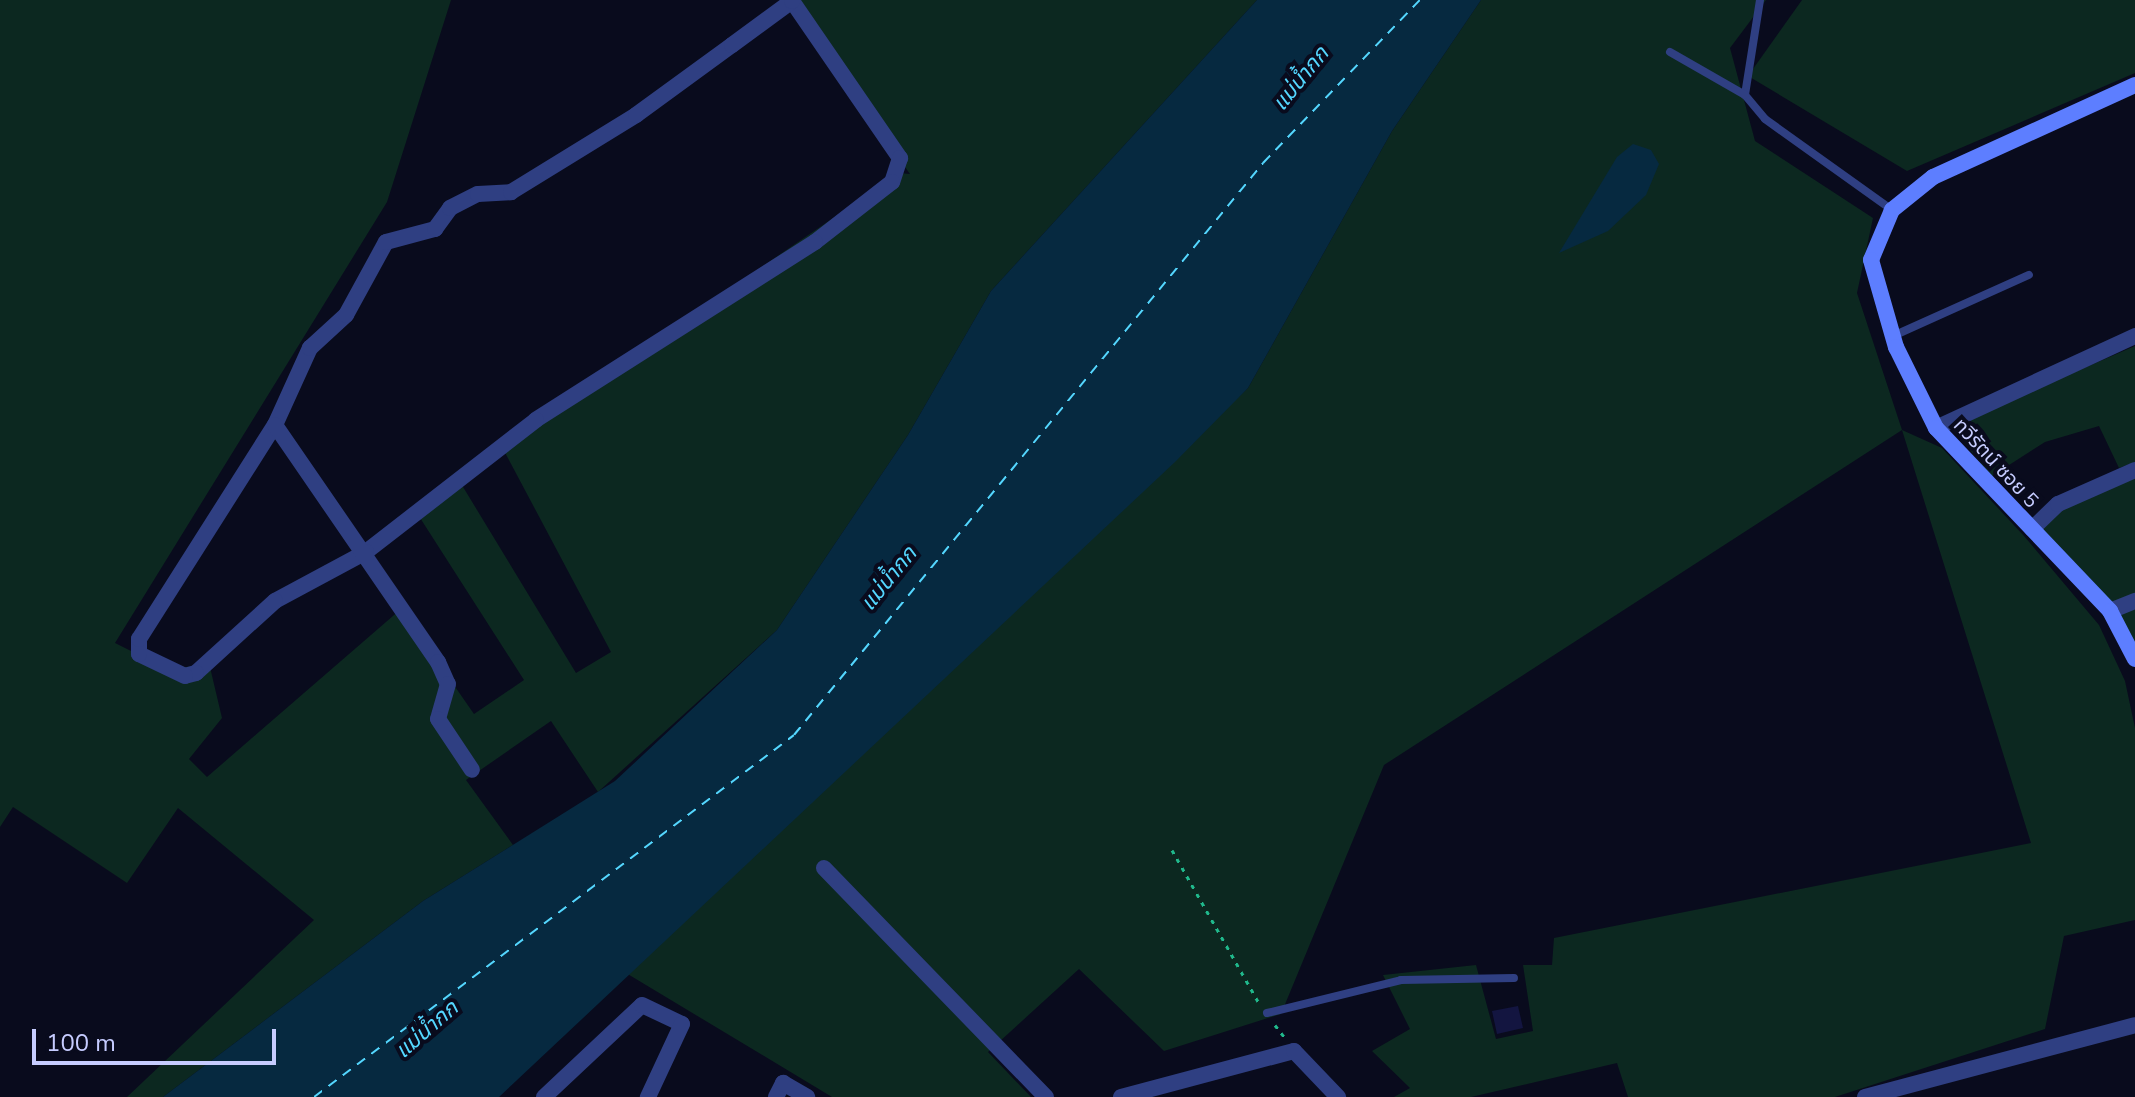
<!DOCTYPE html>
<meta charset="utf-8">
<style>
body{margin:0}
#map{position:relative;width:2135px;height:1097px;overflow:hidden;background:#090b1d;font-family:"Nunito Sans","Noto Sans Thai",sans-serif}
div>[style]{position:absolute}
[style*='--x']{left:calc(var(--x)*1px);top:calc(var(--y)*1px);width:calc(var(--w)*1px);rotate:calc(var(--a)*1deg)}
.green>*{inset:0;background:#0c2820}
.water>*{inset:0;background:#062940}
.ferry>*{height:2px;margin-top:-1px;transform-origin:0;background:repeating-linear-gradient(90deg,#54d7ff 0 10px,transparent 0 18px)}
.building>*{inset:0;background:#131540}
.path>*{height:3px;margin-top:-1.5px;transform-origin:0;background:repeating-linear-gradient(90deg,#20b98c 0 4px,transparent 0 10px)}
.lane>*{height:8px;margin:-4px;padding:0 4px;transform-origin:4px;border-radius:4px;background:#2f3f82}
.street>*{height:16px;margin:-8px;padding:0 8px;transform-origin:8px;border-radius:8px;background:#2f3f82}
.secondary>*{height:16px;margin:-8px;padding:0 8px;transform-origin:8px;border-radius:8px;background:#5d7eff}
span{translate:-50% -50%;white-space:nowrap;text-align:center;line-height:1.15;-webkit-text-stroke:8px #090b1d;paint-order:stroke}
.street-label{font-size:20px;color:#c6ccff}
.water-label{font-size:22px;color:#54d7ff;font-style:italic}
.scale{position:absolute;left:32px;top:1029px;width:244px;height:36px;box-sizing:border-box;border:4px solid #c6ccff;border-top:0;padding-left:10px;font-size:24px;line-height:28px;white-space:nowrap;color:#c6ccff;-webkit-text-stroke:6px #090b1d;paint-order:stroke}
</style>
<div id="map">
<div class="green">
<i style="clip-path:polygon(0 0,451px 0,387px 202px,115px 643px,169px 670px,209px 663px,222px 718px,189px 759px,207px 777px,401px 609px,474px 714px,524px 680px,415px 510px,457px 477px,576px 673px,611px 652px,501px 445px,899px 173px,910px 174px,785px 0,1257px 0,991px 291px,908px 435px,777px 630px,598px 792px,551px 721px,466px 780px,513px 845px,423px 901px,163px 1097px,127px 1097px,314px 920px,178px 808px,127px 883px,13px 807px,0 827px)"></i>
<i style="clip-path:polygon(1481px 0,1766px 0,1730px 48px,1755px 141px,1873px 218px,1857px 293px,1902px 430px,1942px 448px,2024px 536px,2099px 625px,2125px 681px,2135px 728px,2135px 920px,2064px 936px,2045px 1029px,1835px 1097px,1628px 1097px,1617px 1063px,1471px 1097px,1394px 1097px,1410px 1088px,1372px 1051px,1410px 1029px,1383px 975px,1476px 965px,1496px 1039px,1533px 1031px,1523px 965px,1552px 965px,1554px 938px,2031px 843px,1902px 430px,1384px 765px,1281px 1014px,1164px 1051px,1079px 969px,988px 1052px,1031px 1097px,832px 1097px,626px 973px,1248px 388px,1392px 131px)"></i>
<i style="clip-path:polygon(1802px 0,2135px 0,2135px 73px,1907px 171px,1748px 76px)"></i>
<i style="clip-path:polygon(2135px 346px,2135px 462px,2119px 468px,2099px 426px,2045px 442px,1992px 476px,1954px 431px,1966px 419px)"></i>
<i style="clip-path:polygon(2135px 470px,2135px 659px,2121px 626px,2032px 529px,2058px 504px)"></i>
</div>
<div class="water">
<i style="clip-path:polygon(1257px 0,1481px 0,1392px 131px,1248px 388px,1175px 462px,499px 1097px,163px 1097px,423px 901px,615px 781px,777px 630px,908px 435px,991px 291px)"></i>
<i style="clip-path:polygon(1633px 144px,1651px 150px,1659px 164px,1646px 195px,1608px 231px,1559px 253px,1617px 157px)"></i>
</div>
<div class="ferry">
<i style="--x:314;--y:1097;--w:601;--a:-37.02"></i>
<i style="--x:794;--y:735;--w:740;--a:-50.65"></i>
<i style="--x:1263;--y:163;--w:226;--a:-46.1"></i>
</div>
<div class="building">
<i style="clip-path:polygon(1518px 1006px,1523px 1028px,1497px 1034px,1492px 1011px)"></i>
</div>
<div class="path">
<i style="--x:1172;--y:850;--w:176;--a:60.4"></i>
<i style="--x:1275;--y:1025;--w:16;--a:52"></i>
</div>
<div class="lane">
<i style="--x:1760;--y:0;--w:96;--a:99"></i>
<i style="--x:1745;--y:95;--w:31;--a:50"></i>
<i style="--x:1765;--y:119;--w:156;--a:35.6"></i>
<i style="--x:1670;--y:52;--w:86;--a:29.8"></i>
<i style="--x:1893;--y:336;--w:149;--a:-24.2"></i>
<i style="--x:1267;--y:1013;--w:138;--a:-13.8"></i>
<i style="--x:1401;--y:980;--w:113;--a:-1"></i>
</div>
<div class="street">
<i style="--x:792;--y:1;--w:191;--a:55.5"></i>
<i style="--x:900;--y:158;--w:25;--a:108"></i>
<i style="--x:892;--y:182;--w:98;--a:142.1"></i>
<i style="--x:815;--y:242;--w:331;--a:147.5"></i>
<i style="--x:536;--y:420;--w:215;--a:142.2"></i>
<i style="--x:366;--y:552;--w:103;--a:151.7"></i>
<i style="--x:275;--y:601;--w:107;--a:137.7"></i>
<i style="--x:196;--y:673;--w:11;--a:165"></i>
<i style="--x:185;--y:676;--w:51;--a:-154.4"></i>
<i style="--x:139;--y:654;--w:15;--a:-90"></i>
<i style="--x:139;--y:639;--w:254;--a:-57.6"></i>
<i style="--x:275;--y:425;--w:85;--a:-65.6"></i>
<i style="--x:310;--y:348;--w:49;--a:-42.5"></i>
<i style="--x:346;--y:315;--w:83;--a:-61.3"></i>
<i style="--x:386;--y:242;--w:51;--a:-14.9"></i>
<i style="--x:435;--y:229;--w:26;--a:-54"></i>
<i style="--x:450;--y:208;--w:31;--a:-27"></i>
<i style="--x:478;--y:194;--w:33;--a:-3"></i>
<i style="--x:511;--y:192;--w:147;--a:-31.6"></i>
<i style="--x:636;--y:115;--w:119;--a:-36.1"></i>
<i style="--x:732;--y:45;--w:74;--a:-36.3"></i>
<i style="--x:792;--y:1;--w:1;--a:-45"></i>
<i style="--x:275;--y:425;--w:288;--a:55.5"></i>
<i style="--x:438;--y:662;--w:24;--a:66"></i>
<i style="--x:448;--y:684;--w:36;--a:106"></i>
<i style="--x:438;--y:719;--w:61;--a:56.3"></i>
<i style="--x:1936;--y:428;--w:219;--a:-24.8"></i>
<i style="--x:2032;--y:529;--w:36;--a:-44"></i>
<i style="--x:2058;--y:504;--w:84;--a:-23.8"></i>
<i style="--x:2110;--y:611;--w:27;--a:-22"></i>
<i style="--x:824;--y:868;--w:319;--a:45.9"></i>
<i style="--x:544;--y:1097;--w:134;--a:-43.2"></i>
<i style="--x:642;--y:1005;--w:44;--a:25.4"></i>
<i style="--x:682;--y:1024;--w:81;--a:115"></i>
<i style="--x:776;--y:1097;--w:16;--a:-63"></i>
<i style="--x:783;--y:1083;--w:28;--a:30"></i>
<i style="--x:1121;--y:1097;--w:179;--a:-14.9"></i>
<i style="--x:1294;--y:1051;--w:64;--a:46.3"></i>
<i style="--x:1865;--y:1097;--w:279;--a:-14.9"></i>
</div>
<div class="secondary">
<i style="--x:2135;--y:85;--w:222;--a:155.5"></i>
<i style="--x:1933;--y:177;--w:53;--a:141.2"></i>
<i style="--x:1892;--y:210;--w:54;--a:112.8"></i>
<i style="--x:1871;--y:260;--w:91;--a:74"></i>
<i style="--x:1896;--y:347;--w:90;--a:63.7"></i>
<i style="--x:1936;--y:428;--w:253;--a:46.4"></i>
<i style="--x:2110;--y:611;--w:54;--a:62.5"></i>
</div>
<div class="street-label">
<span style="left:1996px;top:463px;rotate:47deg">ทวีรัตน์ ซอย 5</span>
</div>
<div class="water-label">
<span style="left:1301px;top:79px;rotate:-51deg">แม่น้ำกก</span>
<span style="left:889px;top:579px;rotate:-51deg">แม่น้ำกก</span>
<span style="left:427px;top:1030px;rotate:-41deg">แม่น้ำกก</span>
</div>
<div class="scale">100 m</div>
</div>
